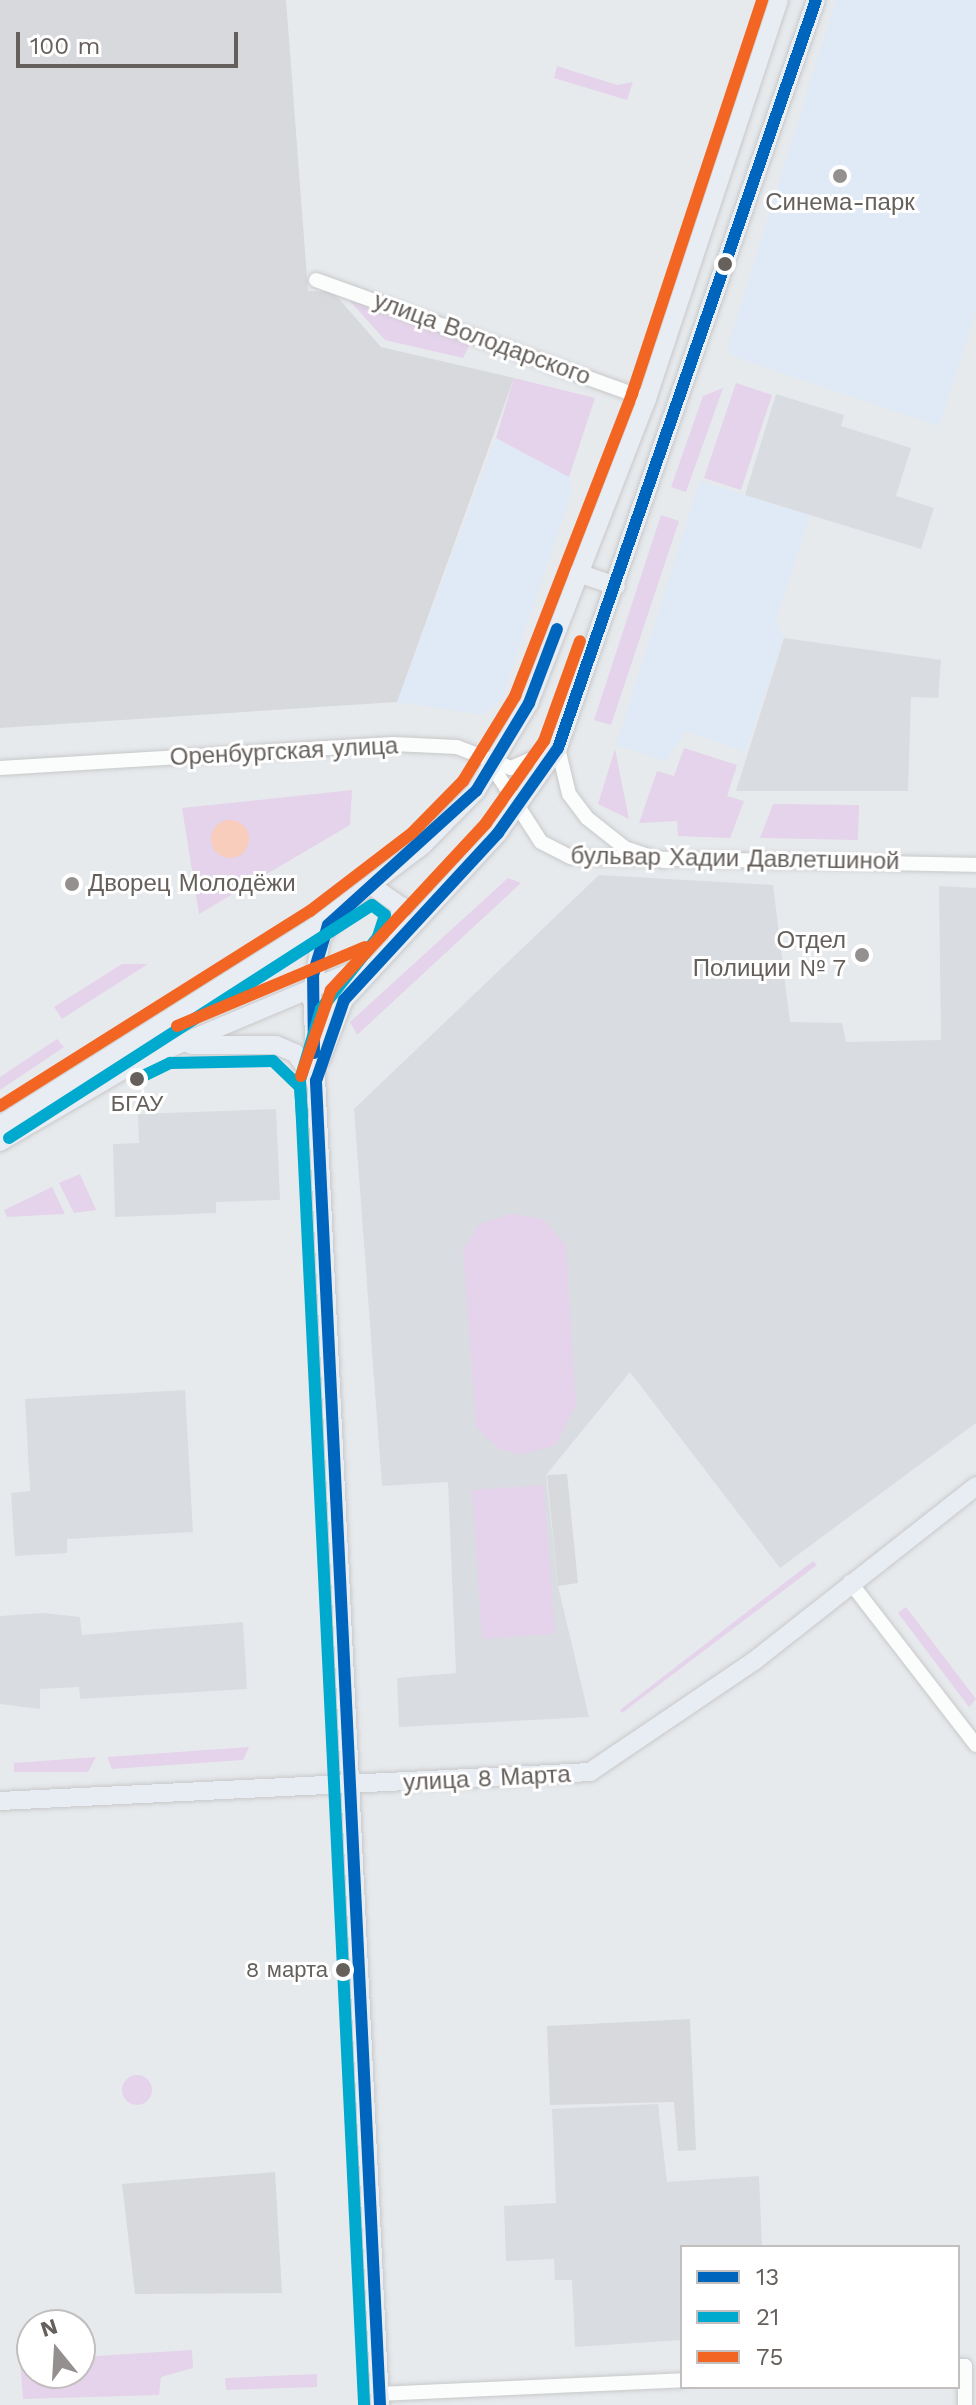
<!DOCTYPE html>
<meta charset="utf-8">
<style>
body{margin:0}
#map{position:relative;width:976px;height:2405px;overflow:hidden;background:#e7eaed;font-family:"Work Sans",sans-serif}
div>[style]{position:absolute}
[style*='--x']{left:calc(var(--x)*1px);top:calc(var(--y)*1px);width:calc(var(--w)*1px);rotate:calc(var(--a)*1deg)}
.commercial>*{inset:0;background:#e0e9f6}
.industrial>*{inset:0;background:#d7d9dd}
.education>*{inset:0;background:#d9dce1}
.green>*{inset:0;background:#e4d3ea}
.round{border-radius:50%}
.water>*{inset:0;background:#f8cdbb}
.roads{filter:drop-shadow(0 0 2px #c8c8c9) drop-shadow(0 0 2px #c8c8c9)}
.minor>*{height:14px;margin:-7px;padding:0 7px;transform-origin:7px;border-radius:7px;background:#fbfcfc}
.major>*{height:18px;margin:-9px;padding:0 9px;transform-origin:9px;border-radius:9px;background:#e8ecf3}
.bus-1>*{height:12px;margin:-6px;padding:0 6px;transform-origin:6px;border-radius:6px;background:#0065bd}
.bus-2>*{height:12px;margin:-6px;padding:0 6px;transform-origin:6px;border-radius:6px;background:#00a9ce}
.bus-3>*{height:12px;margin:-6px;padding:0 6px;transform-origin:6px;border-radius:6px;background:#f26522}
.dots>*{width:22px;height:22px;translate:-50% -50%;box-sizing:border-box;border:4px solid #fff;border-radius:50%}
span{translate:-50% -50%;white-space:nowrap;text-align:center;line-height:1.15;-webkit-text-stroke:6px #fff;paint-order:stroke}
.bus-label{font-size:22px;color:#66605d}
.right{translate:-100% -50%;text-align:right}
.poi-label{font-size:24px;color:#66605d}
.left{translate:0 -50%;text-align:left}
.street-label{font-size:24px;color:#66605d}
.legend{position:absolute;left:680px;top:2245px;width:280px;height:144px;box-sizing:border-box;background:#fff;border:2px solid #c2bfbe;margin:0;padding:10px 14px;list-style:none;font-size:24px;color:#66605d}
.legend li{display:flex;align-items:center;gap:16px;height:40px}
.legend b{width:40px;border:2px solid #c2bfbe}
.north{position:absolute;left:16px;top:2309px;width:80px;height:80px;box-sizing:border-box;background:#fff;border:2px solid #c2bfbe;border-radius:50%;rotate:342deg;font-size:22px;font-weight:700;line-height:32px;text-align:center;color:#66605d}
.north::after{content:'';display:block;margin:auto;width:28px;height:36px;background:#93908f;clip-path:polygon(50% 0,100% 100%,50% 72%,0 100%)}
.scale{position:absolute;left:16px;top:32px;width:222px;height:36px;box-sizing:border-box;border:4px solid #66605d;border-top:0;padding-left:10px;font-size:24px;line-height:28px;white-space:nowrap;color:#66605d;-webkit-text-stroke:6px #fff;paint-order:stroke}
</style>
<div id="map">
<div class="commercial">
<i style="clip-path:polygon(836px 0,976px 0,976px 311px,939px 426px,732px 356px,728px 346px)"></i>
<i style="clip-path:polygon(496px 438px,569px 477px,572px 492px,502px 698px,483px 715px,397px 702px)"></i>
<i style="clip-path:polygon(700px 481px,810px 515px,776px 621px,784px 638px,745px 752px,686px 731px,666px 761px,616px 745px)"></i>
</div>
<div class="industrial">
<i style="clip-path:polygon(0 0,286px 0,308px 291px,333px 292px,381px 347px,514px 378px,397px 702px,0 728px)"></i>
<i style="clip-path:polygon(567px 1474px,578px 1583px,558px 1586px,547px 1475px)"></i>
<i style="clip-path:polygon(690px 2019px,696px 2150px,678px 2151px,674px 2102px,550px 2105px,547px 2026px)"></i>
<i style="clip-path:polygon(275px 2172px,282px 2293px,135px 2294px,122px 2184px)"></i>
</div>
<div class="education">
<i style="clip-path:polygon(776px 394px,844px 415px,841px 426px,911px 448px,896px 496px,934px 508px,921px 549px,745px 495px)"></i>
<i style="clip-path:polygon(784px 638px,941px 660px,938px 698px,911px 697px,908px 791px,736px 791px)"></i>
<i style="clip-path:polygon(599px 875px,773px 885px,790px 1022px,842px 1023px,846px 1042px,941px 1040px,939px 886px,976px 888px,976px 1423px,780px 1568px,630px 1372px,546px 1475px,558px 1586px,589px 1717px,399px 1727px,397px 1678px,456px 1673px,448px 1482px,382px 1486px,354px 1109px)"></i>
<i style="clip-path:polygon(276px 1109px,280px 1200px,216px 1202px,216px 1213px,115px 1217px,113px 1144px,139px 1143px,138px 1114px)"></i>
<i style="clip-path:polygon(185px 1390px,193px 1532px,67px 1539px,67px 1553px,15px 1556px,11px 1493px,30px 1491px,25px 1399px)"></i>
<i style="clip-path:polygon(44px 1613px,80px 1617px,82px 1635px,243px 1622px,247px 1689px,80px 1699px,79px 1687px,40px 1689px,40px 1709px,0 1704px,0 1616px)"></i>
<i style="clip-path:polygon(658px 2104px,667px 2182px,759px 2176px,762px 2247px,682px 2247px,682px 2340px,575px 2347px,572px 2280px,555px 2280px,554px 2259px,506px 2261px,504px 2206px,556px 2203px,552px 2109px)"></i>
</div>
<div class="green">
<i style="clip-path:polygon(557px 66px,617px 85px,633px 82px,627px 100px,554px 78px)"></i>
<i style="clip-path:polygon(349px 300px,470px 344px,463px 358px,385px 340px)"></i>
<i style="clip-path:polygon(514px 378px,595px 398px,569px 477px,496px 438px)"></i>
<i style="clip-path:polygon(736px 383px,772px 395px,741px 490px,704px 478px)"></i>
<i style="clip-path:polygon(723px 388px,686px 492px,671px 487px,703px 396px)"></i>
<i style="clip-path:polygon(661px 515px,679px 521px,611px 725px,594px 720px)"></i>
<i style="clip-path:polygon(684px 748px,737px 765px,727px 796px,744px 801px,730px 838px,678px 836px,677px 821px,639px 823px,657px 771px,674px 776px)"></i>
<i style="clip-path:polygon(615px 749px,629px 819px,598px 804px)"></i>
<i style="clip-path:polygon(352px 790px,350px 825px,199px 914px,182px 808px)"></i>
<i style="clip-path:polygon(773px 804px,859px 805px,858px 840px,760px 838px)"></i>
<i style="clip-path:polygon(508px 878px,521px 883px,357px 1035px,350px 1022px)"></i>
<i style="clip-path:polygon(122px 964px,148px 964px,62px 1019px,54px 1007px)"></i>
<i style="clip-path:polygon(57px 1039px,64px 1047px,0 1090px,0 1077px)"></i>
<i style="clip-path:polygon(80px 1174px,96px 1210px,74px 1213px,59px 1183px)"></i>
<i style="clip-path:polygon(52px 1187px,65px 1214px,7px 1217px,4px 1210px)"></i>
<i style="clip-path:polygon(511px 1214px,543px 1219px,566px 1245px,576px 1405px,556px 1445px,522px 1455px,499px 1449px,476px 1427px,463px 1250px,479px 1224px)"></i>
<i style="clip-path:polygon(544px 1485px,555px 1634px,482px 1639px,472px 1490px)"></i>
<i style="clip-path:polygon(813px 1561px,817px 1565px,622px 1713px,620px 1710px)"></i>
<i style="clip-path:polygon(906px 1607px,976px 1699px,969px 1707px,898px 1613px)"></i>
<i style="clip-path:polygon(249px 1747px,243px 1760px,112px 1769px,107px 1757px)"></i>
<i style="clip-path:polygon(96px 1757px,88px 1772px,14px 1772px,14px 1763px)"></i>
<i class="round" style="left:122px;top:2075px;width:30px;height:30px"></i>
<i style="clip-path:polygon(192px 2350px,193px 2368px,161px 2377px,159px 2395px,23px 2399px,20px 2360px,32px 2359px,32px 2373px,80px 2373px,80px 2357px)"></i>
<i style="clip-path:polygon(317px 2374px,317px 2387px,226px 2390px,225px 2378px)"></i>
</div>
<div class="water">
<i class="round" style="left:211px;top:820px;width:38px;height:38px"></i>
</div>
<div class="roads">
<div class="minor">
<i style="--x:316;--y:280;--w:352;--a:19.8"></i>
<i style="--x:492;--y:766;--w:90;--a:57.2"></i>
<i style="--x:541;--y:842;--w:34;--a:27"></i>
<i style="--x:571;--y:857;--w:405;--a:1.1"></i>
<i style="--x:0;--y:768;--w:394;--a:-3.5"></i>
<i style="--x:393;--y:744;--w:64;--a:2.7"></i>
<i style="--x:457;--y:747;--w:58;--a:21.3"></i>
<i style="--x:511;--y:768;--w:51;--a:-23.1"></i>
<i style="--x:558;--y:748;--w:47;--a:76.6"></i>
<i style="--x:569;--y:794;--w:30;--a:53"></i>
<i style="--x:587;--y:818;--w:48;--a:38.3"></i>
<i style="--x:625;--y:848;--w:40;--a:18.9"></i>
<i style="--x:850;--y:1582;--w:206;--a:52.3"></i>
<i style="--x:958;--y:2366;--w:7;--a:0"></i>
<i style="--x:965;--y:2366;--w:39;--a:90"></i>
<i style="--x:379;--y:2394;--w:303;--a:-2.6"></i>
</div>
<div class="major">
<i style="--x:578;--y:573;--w:40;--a:18.9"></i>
<i style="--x:372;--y:886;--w:35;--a:35"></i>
<i style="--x:401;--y:906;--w:31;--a:97"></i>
<i style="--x:343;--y:907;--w:39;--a:125"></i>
<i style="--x:321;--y:939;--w:55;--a:99.5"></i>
<i style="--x:312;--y:993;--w:1414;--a:87.24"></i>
<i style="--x:191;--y:1045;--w:85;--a:0"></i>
<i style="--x:276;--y:1045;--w:21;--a:23"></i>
<i style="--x:295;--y:1053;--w:32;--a:54"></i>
<i style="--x:321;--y:1059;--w:63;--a:-68.7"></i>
<i style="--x:344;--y:1000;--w:227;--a:-47.3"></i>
<i style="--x:498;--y:833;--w:104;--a:-54.8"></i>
<i style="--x:558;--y:748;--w:791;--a:-70.97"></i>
<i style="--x:0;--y:1125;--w:377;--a:-32.2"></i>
<i style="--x:319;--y:924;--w:131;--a:-37.2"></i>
<i style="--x:423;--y:845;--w:76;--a:-45.5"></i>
<i style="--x:476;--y:791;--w:103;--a:-58.9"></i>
<i style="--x:529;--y:703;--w:326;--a:-68.8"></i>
<i style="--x:647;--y:399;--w:420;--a:-71.7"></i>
<i style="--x:0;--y:1142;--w:159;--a:-30.3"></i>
<i style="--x:137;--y:1062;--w:247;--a:-22.8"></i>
<i style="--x:0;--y:1801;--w:591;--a:-2.81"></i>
<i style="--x:590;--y:1772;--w:198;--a:-34.1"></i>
<i style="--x:754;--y:1661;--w:283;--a:-38.2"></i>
</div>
</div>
<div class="bus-1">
<i style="--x:314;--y:1053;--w:78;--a:-90.7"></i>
<i style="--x:313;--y:975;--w:52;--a:-73.3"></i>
<i style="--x:328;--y:925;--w:200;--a:-42.2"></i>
<i style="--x:476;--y:791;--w:103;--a:-58.9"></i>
<i style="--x:529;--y:703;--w:79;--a:-69.3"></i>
<i style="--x:380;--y:2405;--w:1326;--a:-92.77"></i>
<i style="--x:316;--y:1081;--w:86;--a:-70.9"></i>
<i style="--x:344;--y:1000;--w:227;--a:-47.3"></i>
<i style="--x:498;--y:833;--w:104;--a:-54.8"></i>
<i style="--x:558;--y:748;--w:791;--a:-70.97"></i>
</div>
<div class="bus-2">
<i style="--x:137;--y:1079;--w:37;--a:-26"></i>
<i style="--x:170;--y:1063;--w:103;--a:-1.1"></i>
<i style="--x:273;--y:1061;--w:37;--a:44"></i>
<i style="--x:300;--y:1087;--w:30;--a:86"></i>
<i style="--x:9;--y:1138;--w:431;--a:-32.7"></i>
<i style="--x:372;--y:905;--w:16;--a:38"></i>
<i style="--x:385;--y:915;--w:23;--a:108"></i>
<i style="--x:378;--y:937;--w:92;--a:128.4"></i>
<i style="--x:321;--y:1009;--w:74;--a:106.5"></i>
<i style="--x:300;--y:1080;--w:1327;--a:87.23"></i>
</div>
<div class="bus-3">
<i style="--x:177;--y:1026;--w:204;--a:-22.8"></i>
<i style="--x:301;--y:1076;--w:91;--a:-70.8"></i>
<i style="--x:331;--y:990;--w:228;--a:-47.1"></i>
<i style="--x:486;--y:823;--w:100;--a:-54.7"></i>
<i style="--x:544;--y:741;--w:106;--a:-70.2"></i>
<i style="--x:0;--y:1106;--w:366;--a:-32.2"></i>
<i style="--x:310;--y:911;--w:128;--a:-37.4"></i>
<i style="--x:412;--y:833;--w:73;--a:-45.6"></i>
<i style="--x:463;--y:781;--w:100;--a:-58.5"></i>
<i style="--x:515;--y:696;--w:324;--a:-68.8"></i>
<i style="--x:632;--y:394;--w:415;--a:-71.7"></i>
</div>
<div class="dots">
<i style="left:840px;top:176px;background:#93908f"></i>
<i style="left:725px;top:264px;background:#66605d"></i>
<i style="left:72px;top:884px;background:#93908f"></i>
<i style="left:862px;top:955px;background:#93908f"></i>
<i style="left:137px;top:1079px;background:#66605d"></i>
<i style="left:343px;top:1970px;background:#66605d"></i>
</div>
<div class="bus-label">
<span style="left:137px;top:1104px">БГАУ</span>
<span class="right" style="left:328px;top:1970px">8 марта</span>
</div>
<div class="poi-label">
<span style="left:840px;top:203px">Синема-парк</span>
<span class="left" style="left:88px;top:884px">Дворец Молодёжи</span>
<span class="right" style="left:846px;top:955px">Отдел<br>Полиции № 7</span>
</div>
<div class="street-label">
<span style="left:482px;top:339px;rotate:20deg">улица Володарского</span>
<span style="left:284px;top:752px;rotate:-3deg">Оренбургская улица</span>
<span style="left:735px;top:859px;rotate:1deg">бульвар Хадии Давлетшиной</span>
<span style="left:487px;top:1779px;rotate:-3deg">улица 8 Марта</span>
</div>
<ul class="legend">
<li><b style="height:10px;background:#0065bd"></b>13</li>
<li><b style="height:10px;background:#00a9ce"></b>21</li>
<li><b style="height:10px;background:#f26522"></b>75</li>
</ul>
<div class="north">N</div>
<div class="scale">100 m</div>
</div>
